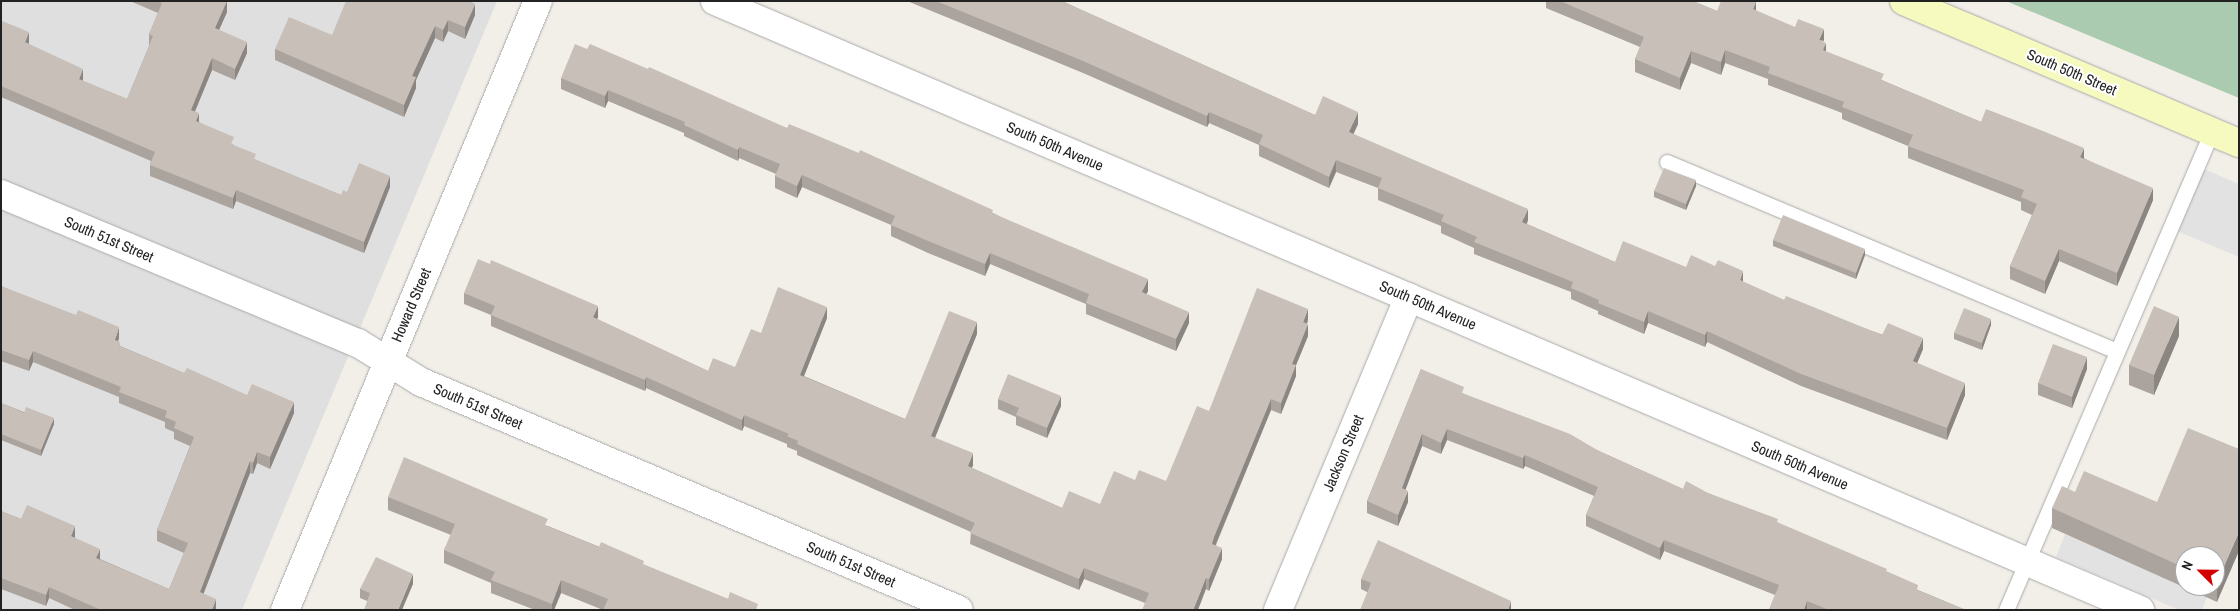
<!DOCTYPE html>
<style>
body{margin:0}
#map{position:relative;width:2240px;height:611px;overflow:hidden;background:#f2efe9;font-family:"Archivo Narrow",sans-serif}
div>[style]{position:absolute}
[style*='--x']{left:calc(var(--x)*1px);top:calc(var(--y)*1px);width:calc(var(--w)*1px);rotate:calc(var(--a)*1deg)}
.residential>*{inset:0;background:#e0dfdf}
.cemetery>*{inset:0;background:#aacbaf}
.parking>*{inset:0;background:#e2e2e2}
.roads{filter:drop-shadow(0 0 1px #a9a9a9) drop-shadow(0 0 1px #a9a9a9)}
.service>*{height:15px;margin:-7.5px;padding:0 7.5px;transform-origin:7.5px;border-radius:7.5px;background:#fff}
.minor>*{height:28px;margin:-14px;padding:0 14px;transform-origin:14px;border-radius:14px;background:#fff}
.secondary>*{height:28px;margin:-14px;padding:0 14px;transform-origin:14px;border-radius:14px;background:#f7fabf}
.wall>*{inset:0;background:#aba49e}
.shaded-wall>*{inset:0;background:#8b8681}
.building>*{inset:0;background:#c7bfb8}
span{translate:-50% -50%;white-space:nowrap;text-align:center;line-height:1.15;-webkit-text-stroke:4px #fff;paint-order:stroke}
.street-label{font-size:15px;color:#222}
.frame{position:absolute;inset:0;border:2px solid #222;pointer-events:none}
.north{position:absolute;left:2175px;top:546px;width:50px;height:50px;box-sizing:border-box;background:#fff;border:1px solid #a7a7a7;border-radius:50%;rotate:293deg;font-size:14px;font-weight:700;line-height:20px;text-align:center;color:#222}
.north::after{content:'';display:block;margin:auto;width:18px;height:22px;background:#d40000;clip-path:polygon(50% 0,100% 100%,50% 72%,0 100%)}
</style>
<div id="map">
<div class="residential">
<i style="clip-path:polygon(1px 1px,497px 1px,242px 610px,1px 610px)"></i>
</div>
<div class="cemetery">
<i style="clip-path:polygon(2006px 1px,2239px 1px,2239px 98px)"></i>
</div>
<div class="parking">
<i style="clip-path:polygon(2204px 169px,2239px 184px,2239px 257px,2177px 231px)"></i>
<i style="clip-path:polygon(2065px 534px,2207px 597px,2202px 610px,2179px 610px,2056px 557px)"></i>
</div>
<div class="roads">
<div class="service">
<i style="--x:1667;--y:162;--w:488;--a:22.8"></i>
<i style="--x:2006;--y:610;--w:521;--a:-66.73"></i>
</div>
<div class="minor">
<i style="--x:715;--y:1;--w:1550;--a:23.14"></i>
<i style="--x:1;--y:194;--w:387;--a:22.7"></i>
<i style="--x:358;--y:343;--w:74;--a:31.8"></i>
<i style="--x:421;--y:382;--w:584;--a:22.97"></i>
<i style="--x:285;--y:610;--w:659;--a:-67.44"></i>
<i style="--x:1278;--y:610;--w:339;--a:-67.3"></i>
</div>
<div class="secondary">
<i style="--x:1904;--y:1;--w:364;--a:23"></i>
</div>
</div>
<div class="wall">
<i style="clip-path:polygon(130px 1px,227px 1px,227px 12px,219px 30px,247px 53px,235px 80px,212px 70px,195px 111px,199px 122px,256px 160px,341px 195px,347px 192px,390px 187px,364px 253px,236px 201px,233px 209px,150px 176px,150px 165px,151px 161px,1px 97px,1px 22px,29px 44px,83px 81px,127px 99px,149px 46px,149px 34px,158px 13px)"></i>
<i style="clip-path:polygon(907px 1px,1062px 1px,1315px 115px,1358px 124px,1353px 134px,1528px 220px,1527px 224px,1615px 262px,1686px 267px,1743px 282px,1784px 300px,1923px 349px,1917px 363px,1965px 395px,1947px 440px,1801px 386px,1707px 342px,1705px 347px,1648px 323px,1644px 334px,1598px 314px,1598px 311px,1571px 299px,1571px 292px,1474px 254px,1474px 248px,1441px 233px,1441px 226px,1378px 200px,1378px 188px,1336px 172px,1329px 188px,1259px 156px,1259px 145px,1209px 123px,1207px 127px,1083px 73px)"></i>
<i style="clip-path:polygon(1546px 1px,1693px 1px,1717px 11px,1756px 11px,1824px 42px,1826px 52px,1884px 81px,1981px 122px,2084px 158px,2153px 200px,2117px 286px,2059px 261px,2045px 294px,2010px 279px,2010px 266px,2032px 215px,2021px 210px,2021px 202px,1908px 158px,1908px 146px,1842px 119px,1842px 113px,1768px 85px,1768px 79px,1725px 63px,1721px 75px,1691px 63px,1680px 90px,1635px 72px,1635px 59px,1640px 47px,1546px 8px)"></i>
<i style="clip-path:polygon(475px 15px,465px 39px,448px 31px,443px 42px,435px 38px,416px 80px,416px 88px,404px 117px,275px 60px,275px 49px,332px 35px)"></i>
<i style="clip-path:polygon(561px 78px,787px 128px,993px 213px,1148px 291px,1146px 294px,1189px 323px,1176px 351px,1086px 314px,1086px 304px,990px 264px,985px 276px,928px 253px,891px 236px,891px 225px,802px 187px,797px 198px,775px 188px,775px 176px,776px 174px,739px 158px,738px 161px,684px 136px,684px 133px,608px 101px,605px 108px,561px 89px)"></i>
<i style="clip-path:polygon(1696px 186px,1686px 210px,1654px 197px,1654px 191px)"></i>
<i style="clip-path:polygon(1773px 240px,1865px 255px,1856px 279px,1773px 246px)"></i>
<i style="clip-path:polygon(1px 286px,119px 338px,118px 341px,120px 346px,184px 373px,294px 413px,270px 469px,257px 463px,253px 474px,250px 473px,203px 594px,216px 610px,75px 610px,49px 598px,46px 606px,1px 589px,1px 511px,21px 519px,75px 537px,75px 538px,100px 559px,169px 589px,184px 553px,157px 541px,157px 530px,190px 446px,174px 439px,174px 432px,165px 428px,165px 422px,119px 403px,119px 397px,33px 362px,29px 371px,1px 361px)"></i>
<i style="clip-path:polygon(464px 293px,598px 317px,597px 319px,708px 371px,735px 367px,761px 333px,827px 318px,804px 376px,905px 419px,977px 334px,935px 438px,973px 465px,972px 468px,1062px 508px,1100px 504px,1135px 480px,1166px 481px,1209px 411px,1308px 320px,1307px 324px,1308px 336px,1296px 365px,1296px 376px,1281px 414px,1271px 410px,1216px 545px,1222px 559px,1209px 591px,1206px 589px,1145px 603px,1084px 579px,1079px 590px,1012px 562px,970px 544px,971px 532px,797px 455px,797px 451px,787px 447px,787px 444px,744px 426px,742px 431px,646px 388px,645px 391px,491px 326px,491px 315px,464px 304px)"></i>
<i style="clip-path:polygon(1991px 325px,1982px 350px,1954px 339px,1954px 333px)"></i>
<i style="clip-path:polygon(2179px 336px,2154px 395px,2129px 385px,2129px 365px)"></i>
<i style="clip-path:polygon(1421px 369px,1464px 394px,1599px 451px,1683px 489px,1708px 493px,1778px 523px,1887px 572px,1918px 590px,1966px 610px,1769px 610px,1775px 595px,1664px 551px,1660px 560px,1586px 526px,1586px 515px,1594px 496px,1525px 466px,1523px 469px,1447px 440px,1441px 454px,1422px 446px,1405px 490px,1408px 502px,1398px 526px,1367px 513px,1367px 501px)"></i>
<i style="clip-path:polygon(2087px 369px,2072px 408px,2038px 395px,2038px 383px)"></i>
<i style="clip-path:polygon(998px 399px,1061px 406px,1047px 438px,1016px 425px,1016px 417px,998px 409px)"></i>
<i style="clip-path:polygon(1px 403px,54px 424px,41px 456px,1px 440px)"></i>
<i style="clip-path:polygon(evenodd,2239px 449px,2217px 602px,2052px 528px,2052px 508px,2075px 492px,2157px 502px,2239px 449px,2185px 556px,2215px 556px,2215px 586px,2185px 586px,2185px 556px)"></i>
<i style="clip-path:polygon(388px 497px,548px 526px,644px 565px,728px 599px,758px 610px,603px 610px,561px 593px,554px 610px,535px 610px,491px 593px,491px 583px,444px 563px,444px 550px,451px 535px,388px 510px)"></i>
<i style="clip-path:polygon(1361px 579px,1511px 610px,1367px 592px,1361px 589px)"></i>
<i style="clip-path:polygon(413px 584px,367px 601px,360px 598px,360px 589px)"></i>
</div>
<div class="shaded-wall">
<i style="clip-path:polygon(227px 1px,227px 12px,215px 39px,215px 28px)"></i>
<i style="clip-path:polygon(1756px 1px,1756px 14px,1753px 9px)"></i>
<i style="clip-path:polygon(475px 4px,475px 15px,465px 39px,465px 27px)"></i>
<i style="clip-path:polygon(448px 20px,448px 31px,443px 42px,443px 30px)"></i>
<i style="clip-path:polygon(435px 26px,435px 38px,416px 80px,416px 88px,404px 117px,404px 105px,412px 76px)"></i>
<i style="clip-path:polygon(1824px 29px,1824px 41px,1819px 40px)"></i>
<i style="clip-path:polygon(29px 32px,29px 43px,25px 53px,25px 42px)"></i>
<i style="clip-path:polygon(247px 42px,247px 53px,235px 80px,235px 69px)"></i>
<i style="clip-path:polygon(1826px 43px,1826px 55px,1823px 50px)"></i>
<i style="clip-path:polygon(1725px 50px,1725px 63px,1721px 75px,1721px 62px)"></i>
<i style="clip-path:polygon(1691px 51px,1691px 63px,1680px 90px,1680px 78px)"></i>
<i style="clip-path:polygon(212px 58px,212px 70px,191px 121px,191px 110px)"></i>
<i style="clip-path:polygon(83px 69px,83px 80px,79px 90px,79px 79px)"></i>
<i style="clip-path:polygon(608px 90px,608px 101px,605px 108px,605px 96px)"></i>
<i style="clip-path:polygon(1209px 112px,1209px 123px,1207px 127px,1207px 116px)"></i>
<i style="clip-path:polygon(1358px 112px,1358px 124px,1349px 144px,1349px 132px)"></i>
<i style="clip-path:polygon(199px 113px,199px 124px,196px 121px)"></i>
<i style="clip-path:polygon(739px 147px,739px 158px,738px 161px,738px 150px)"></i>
<i style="clip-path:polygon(2084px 148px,2084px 160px,2080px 157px)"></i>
<i style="clip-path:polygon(1336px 160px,1336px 172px,1329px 188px,1329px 177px)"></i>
<i style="clip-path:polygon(802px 175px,802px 187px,797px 198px,797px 186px)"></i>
<i style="clip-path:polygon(390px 176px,390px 187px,364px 253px,364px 242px)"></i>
<i style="clip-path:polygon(1696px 180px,1696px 186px,1686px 210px,1686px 204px)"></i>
<i style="clip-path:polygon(2153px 188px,2153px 200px,2117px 286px,2117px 273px)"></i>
<i style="clip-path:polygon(236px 190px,236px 201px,233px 209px,233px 198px)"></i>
<i style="clip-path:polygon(1528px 209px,1528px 220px,1522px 234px,1522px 222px)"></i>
<i style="clip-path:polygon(1865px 249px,1865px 255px,1856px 279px,1856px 273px)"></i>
<i style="clip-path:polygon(2059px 249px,2059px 261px,2045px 294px,2045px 281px)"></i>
<i style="clip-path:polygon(990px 253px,990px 264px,985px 276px,985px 264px)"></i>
<i style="clip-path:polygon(1743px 271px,1743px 283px,1740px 280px)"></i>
<i style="clip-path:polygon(1148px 279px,1148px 291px,1142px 303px,1142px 292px)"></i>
<i style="clip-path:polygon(598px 306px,598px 317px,593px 328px,593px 317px)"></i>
<i style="clip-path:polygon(827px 307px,827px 318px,800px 386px,800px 375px)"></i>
<i style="clip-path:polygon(1308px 309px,1308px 320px,1303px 333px,1303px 322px)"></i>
<i style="clip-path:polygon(1648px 311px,1648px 323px,1644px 334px,1644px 322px)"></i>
<i style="clip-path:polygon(1189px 312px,1189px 323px,1176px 351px,1176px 339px)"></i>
<i style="clip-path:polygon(2179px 317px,2179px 336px,2154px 395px,2154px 375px)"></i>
<i style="clip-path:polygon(1991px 319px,1991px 325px,1982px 350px,1982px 343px)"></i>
<i style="clip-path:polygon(977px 322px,977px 334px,931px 447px,931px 436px)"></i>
<i style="clip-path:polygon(1308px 324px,1308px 336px,1292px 375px,1292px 364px)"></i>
<i style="clip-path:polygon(119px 327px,119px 338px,115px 351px,115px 340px)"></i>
<i style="clip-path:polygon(1707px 331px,1707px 342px,1705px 347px,1705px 335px)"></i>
<i style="clip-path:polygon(1923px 338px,1923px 349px,1913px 373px,1913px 361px)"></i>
<i style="clip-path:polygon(33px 351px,33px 362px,29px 371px,29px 360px)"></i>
<i style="clip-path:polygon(2087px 357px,2087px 369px,2072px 408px,2072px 397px)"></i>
<i style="clip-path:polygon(1296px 365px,1296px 376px,1281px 414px,1281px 403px)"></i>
<i style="clip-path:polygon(646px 377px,646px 388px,645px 391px,645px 380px)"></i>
<i style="clip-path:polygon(1965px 383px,1965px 395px,1947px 440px,1947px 428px)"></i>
<i style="clip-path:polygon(1061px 396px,1061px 406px,1047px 438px,1047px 428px)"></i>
<i style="clip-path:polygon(1271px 399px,1271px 410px,1214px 548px,1212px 544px,1214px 537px)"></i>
<i style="clip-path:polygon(294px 402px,294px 413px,270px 469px,270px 457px)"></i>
<i style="clip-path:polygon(744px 415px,744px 426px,742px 431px,742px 420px)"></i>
<i style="clip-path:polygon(54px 418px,54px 424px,41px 456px,41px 450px)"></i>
<i style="clip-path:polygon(1447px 429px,1447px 440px,1441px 454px,1441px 443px)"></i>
<i style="clip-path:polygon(1422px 434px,1422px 446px,1402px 499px,1402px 488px)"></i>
<i style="clip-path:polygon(257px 452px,257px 463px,253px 474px,253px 463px)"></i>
<i style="clip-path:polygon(973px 453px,973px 465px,968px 477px,968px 466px)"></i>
<i style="clip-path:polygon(1525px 455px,1525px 466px,1523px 469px,1523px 458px)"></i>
<i style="clip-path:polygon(250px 461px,250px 473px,200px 603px,200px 592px)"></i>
<i style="clip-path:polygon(1408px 491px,1408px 502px,1398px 526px,1398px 515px)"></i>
<i style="clip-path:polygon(75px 526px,75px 537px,71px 547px,71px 536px)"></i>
<i style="clip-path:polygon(2239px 532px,2239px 551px,2217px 602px,2217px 582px)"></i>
<i style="clip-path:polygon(1664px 540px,1664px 551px,1660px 560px,1660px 548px)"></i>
<i style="clip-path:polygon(1222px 548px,1222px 559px,1209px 591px,1209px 579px)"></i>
<i style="clip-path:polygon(100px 549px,100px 560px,96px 558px)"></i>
<i style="clip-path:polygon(1084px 568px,1084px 579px,1079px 590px,1079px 579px)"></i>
<i style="clip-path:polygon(413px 574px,413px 584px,402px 610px,398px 610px)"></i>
<i style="clip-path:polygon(1206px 578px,1206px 589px,1198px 610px,1193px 610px)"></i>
<i style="clip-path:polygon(561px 580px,561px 593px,554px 610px,552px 610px,552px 604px)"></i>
<i style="clip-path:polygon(49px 587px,49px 598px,46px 606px,46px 595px)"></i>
<i style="clip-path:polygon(216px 599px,216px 610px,212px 610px)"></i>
<i style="clip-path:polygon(1511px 601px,1511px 610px,1508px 610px)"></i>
<i style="clip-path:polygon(1807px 601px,1807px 610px,1804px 610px)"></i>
</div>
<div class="building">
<i style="clip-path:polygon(156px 1px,227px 1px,215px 28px,247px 42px,235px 69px,212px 58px,191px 110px,199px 113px,196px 121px,234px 137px,231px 144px,256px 154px,254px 159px,341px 195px,343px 190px,347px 192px,359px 163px,390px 176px,364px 242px,236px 190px,233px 198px,150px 165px,155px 152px,1px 86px,2px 21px,29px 32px,25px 42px,83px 69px,79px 79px,127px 99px,153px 36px,149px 34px,162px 3px)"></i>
<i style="clip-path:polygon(346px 1px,470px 1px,475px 4px,465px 27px,448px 20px,443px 30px,435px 26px,412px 76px,416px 77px,404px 105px,275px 49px,289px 17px,332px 35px)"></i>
<i style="clip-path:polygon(936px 1px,1062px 1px,1315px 115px,1323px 96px,1358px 112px,1349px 132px,1528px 209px,1522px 222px,1615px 262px,1623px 241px,1686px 267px,1691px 255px,1715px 266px,1718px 260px,1743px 271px,1740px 280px,1784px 300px,1786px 296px,1882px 335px,1888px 323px,1923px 338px,1913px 361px,1965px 383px,1947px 428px,1801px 374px,1707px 331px,1705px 335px,1648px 311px,1644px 322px,1598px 303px,1599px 300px,1571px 288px,1573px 282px,1474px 242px,1477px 237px,1441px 221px,1444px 215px,1378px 188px,1382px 178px,1336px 160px,1329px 177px,1259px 144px,1263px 135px,1209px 112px,1207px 116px,1083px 61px)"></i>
<i style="clip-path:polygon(1560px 1px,1693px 1px,1717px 11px,1721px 1px,1756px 1px,1753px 9px,1795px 27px,1798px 19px,1824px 29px,1819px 40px,1826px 43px,1823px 50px,1884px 74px,1881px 80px,1981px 122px,1986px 109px,2043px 131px,2084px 148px,2080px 157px,2153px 188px,2117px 273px,2059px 249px,2045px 281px,2010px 266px,2037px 204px,2021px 197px,2024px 190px,1908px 146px,1913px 135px,1842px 107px,1844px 102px,1768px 73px,1770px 67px,1725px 50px,1721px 62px,1691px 51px,1680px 78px,1635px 59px,1644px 37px)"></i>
<i style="clip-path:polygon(575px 44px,587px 49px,590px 44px,648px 69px,649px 67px,787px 128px,789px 124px,859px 153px,860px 150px,993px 210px,992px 213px,1148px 279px,1142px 292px,1189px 312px,1176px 339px,1086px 303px,1089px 294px,990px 253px,985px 264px,928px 241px,891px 225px,895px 216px,802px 175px,797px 186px,775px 176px,780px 164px,739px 147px,738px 150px,684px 125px,685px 122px,608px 90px,605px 96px,561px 78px)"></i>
<i style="clip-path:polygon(1664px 168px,1696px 180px,1686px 204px,1654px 191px)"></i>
<i style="clip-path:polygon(1783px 215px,1865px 249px,1856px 273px,1773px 240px)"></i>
<i style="clip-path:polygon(478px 259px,490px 264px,491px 260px,598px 306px,593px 317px,708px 371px,713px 358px,735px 367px,751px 329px,761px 333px,778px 287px,827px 307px,800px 375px,905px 419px,949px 311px,977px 322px,931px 436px,973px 453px,968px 466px,1062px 508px,1069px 491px,1100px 504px,1114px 471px,1135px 480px,1139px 470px,1166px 481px,1197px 406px,1209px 411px,1257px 288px,1308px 309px,1303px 322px,1308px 324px,1292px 364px,1296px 365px,1281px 403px,1271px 399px,1214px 537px,1212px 544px,1222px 548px,1209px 579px,1206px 578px,1193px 610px,1142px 610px,1149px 593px,1084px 568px,1079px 579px,1012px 551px,970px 533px,975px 523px,797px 444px,798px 441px,787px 436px,789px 434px,744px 415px,742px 420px,646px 377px,645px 380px,491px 315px,495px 306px,464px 293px)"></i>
<i style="clip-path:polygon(1px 286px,76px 315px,78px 310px,119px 327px,115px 340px,120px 342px,119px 346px,184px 373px,187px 368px,247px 395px,252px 384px,294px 402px,270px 457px,257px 452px,253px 463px,250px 461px,200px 592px,216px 599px,212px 610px,101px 610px,49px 587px,46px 595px,1px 578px,1px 511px,21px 519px,27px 505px,75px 526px,71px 536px,100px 549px,96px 558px,169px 589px,188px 543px,157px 530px,194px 437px,174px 428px,176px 422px,165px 417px,167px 411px,119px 392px,121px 387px,33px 351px,29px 360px,1px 350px)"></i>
<i style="clip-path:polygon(2154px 306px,2179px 317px,2154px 375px,2129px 365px)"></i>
<i style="clip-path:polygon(1964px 308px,1991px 319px,1982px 343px,1954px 333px)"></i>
<i style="clip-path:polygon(2053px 344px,2087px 357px,2072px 397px,2038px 383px)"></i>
<i style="clip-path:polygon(1421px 369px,1464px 387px,1462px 393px,1570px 434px,1599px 451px,1683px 489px,1686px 481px,1708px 493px,1778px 519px,1777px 522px,1887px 569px,1886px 571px,1918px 585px,1917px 590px,1966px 610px,1829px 610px,1807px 601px,1804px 610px,1769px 610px,1779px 585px,1664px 540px,1660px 548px,1586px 515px,1598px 487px,1525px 455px,1523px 458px,1447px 429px,1441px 443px,1422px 434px,1402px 488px,1408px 491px,1398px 515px,1367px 501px)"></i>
<i style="clip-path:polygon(1008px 374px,1061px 396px,1047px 428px,1016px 415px,1019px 408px,998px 399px)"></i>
<i style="clip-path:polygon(1px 403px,24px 413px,26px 407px,54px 418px,41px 450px,1px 434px)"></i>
<i style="clip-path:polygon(2188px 428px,2239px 449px,2239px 532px,2217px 582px,2215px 581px,2215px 556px,2185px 556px,2185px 568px,2052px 508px,2062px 486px,2075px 492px,2084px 471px,2157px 502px)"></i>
<i style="clip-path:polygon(404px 457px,548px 519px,545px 525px,599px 547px,601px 542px,644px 561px,643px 564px,728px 599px,730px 592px,758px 604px,756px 610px,603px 610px,608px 599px,561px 580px,552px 604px,491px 580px,495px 572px,444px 550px,455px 524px,388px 497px)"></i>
<i style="clip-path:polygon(1378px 540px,1511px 601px,1508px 610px,1360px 610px,1371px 583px,1361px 579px)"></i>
<i style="clip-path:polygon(376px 557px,413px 574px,398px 610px,364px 610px,370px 593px,360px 589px)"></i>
</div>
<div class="street-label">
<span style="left:2072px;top:72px;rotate:23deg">South 50th Street</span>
<span style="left:1055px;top:146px;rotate:23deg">South 50th Avenue</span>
<span style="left:109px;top:239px;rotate:23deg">South 51st Street</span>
<span style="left:411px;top:305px;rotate:-67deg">Howard Street</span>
<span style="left:1428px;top:305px;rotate:23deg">South 50th Avenue</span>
<span style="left:478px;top:406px;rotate:23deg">South 51st Street</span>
<span style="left:1343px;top:453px;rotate:-67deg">Jackson Street</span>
<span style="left:1800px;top:465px;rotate:23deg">South 50th Avenue</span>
<span style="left:851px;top:564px;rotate:23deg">South 51st Street</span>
</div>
<div class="frame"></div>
<div class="north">N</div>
</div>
